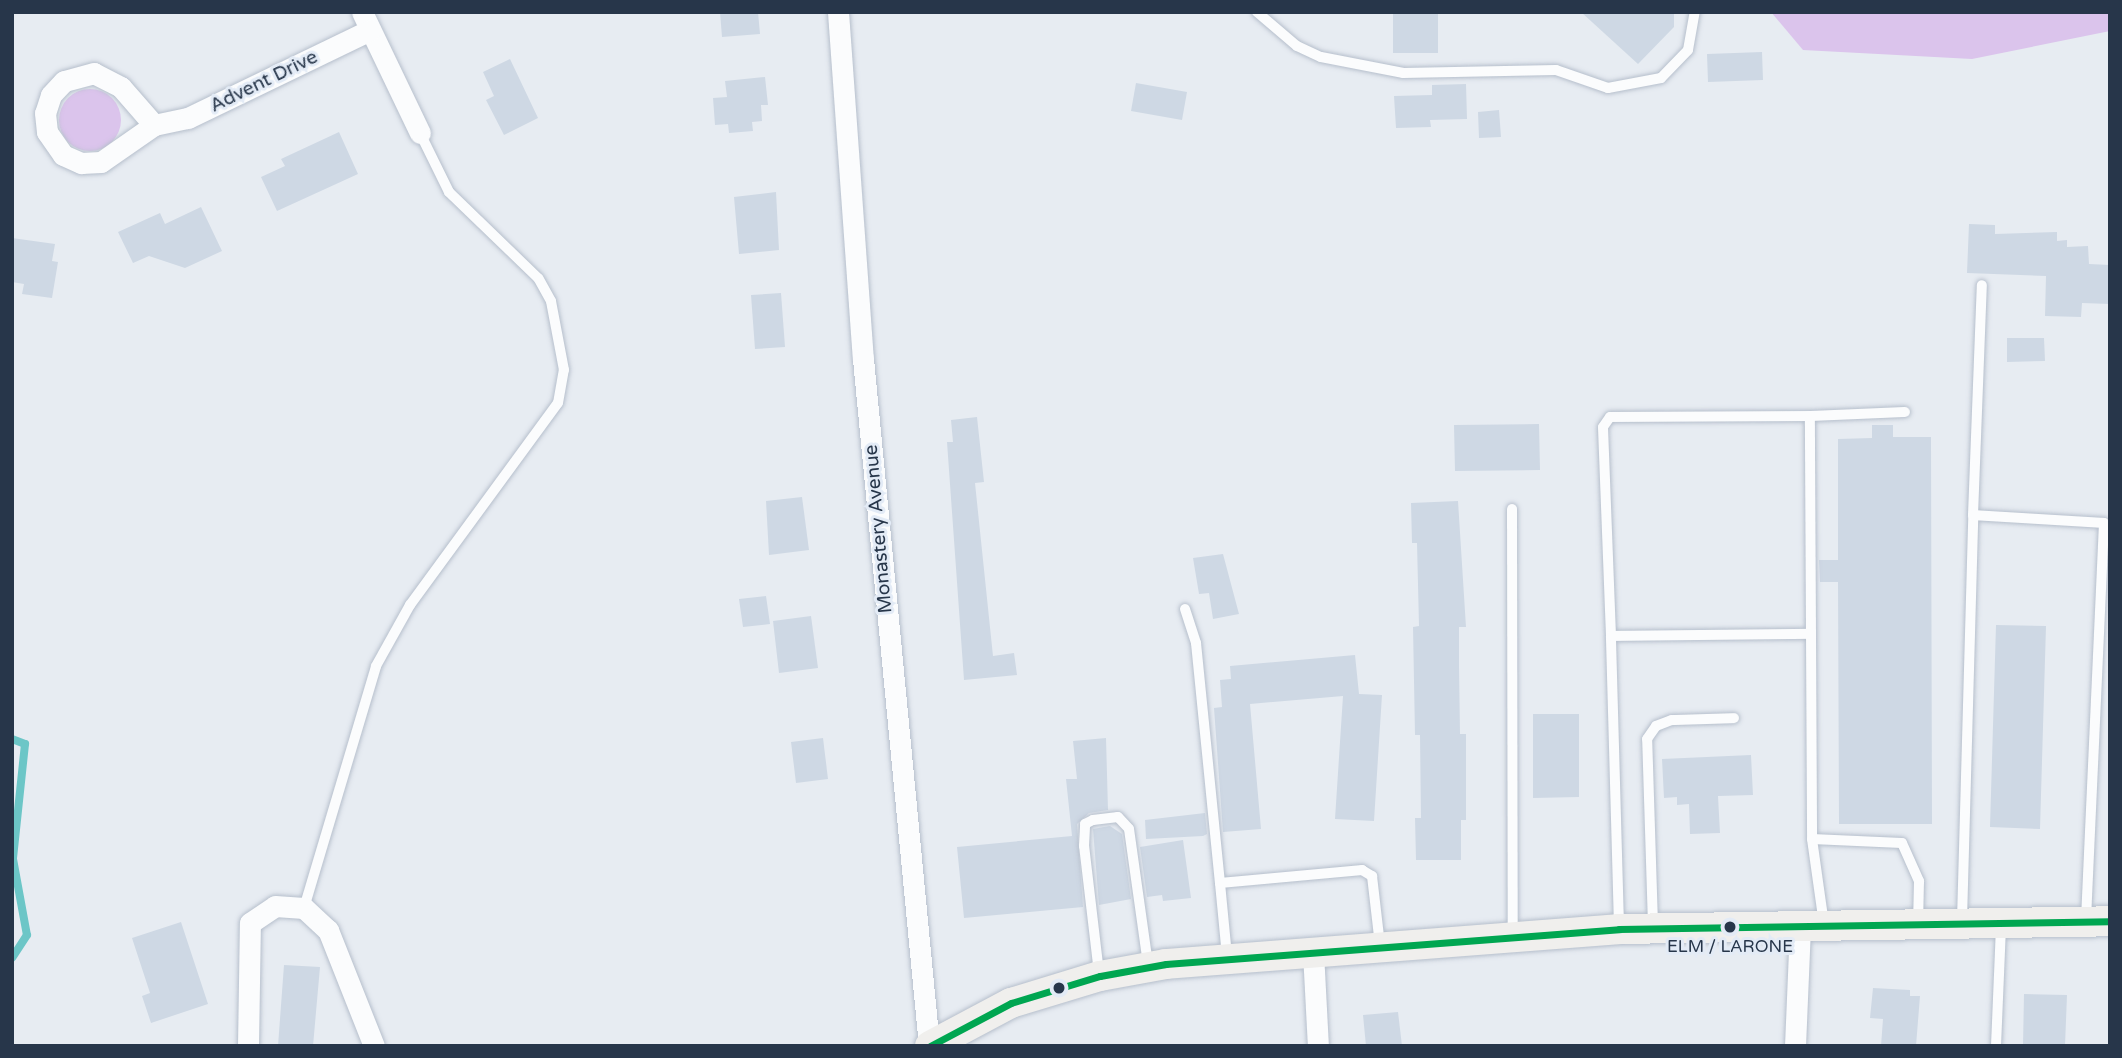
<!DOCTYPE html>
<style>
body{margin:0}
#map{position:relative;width:2122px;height:1058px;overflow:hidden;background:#e7ecf2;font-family:"Varela Round",sans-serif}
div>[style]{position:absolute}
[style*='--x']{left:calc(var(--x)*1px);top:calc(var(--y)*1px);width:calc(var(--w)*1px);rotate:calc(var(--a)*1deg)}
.green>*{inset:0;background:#dbc4ec}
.round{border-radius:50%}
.stream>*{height:8px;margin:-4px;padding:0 4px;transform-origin:4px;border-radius:4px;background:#6cc6c7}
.building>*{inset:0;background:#ced8e4}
.path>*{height:4.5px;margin-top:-2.25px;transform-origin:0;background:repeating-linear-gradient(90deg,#d5d7d9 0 3.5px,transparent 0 8.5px)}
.roads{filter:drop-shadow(0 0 2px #b6bfcc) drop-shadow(0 0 2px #b6bfcc)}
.service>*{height:10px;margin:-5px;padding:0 5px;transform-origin:5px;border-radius:5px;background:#fbfcfd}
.minor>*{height:21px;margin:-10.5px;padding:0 10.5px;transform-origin:10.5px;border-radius:10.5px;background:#fbfcfd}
.secondary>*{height:30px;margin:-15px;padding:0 15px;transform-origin:15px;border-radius:15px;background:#f0efed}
.bus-1>*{height:7px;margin:-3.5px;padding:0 3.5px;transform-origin:3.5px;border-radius:3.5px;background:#00a651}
.dots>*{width:19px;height:19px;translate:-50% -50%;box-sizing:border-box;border:4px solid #e3ebf6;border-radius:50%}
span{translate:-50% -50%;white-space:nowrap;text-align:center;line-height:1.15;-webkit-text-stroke:6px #e3ebf6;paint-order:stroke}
.bus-label{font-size:17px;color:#27364a}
.street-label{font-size:19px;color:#27364a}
.frame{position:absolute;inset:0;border:14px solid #27364a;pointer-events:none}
</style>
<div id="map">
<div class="green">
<i style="clip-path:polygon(1771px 12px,2110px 12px,2110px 31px,1972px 59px,1803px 50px)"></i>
<i class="round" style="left:59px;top:89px;width:62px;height:62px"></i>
</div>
<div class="stream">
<i style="--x:12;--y:739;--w:14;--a:21"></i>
<i style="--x:25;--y:744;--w:116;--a:96"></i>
<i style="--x:13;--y:859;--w:77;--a:79.6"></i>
<i style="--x:27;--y:935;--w:27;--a:123"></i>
</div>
<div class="building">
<i style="clip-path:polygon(720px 12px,758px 12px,760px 34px,722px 37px)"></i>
<i style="clip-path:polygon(1393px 12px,1438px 12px,1438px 53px,1393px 53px)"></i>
<i style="clip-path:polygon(1581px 12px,1674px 12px,1674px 27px,1638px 64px)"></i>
<i style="clip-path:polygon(1762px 52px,1763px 80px,1708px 82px,1707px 54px)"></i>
<i style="clip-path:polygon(510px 59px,538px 118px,504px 135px,486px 100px,494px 96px,483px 72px)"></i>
<i style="clip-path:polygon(765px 77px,768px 105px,761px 105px,762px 121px,752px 122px,753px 131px,729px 133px,728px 124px,715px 125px,713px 98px,727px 97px,725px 81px)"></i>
<i style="clip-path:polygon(1136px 83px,1187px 92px,1182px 120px,1131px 111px)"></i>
<i style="clip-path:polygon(1466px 84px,1467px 119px,1430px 120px,1431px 127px,1396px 128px,1394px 96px,1432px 95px,1432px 85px)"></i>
<i style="clip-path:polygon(1499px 110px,1501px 137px,1479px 138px,1478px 112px)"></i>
<i style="clip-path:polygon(339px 132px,358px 174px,277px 211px,261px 177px,285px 166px,281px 159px)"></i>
<i style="clip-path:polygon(776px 192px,779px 250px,739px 254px,734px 197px)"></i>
<i style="clip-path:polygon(201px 207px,222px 251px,185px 268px,149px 256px,133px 263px,118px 232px,160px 213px,165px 224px)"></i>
<i style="clip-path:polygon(1969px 224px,1995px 225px,1995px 234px,2057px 232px,2057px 241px,2067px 240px,2067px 247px,2088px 246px,2089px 264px,2110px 265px,2110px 304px,2082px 303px,2081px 317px,2045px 316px,2046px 276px,1967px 273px)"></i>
<i style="clip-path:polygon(12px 238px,55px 244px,52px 261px,58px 262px,52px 298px,22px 294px,24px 284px,12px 282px)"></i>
<i style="clip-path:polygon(781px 293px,785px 347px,755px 349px,751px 295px)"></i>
<i style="clip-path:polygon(2007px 338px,2044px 338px,2045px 361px,2007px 362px)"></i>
<i style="clip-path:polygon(977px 417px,984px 482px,975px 483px,993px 656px,1014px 653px,1017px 675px,964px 680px,947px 442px,953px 442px,951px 420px)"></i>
<i style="clip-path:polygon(1539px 424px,1540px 470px,1455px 471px,1454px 425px)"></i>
<i style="clip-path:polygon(1872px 425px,1893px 425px,1893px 437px,1931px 437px,1932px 824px,1839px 824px,1838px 582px,1820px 582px,1819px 560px,1838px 560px,1838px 439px,1872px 438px)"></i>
<i style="clip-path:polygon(802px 497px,809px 550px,769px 555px,766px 501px)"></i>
<i style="clip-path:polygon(1458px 501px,1466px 627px,1459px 627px,1459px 666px,1460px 734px,1466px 734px,1466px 820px,1461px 820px,1461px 860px,1416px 860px,1415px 818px,1421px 818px,1420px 735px,1415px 735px,1413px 627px,1419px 626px,1417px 543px,1412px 543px,1411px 503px)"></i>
<i style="clip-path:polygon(1223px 554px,1239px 614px,1213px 619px,1209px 593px,1199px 594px,1193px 558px)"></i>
<i style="clip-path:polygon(766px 596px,770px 624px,743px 627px,739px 599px)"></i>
<i style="clip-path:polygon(811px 616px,818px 668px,779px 673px,773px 621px)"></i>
<i style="clip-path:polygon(1996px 625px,2046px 626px,2040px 829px,1990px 827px)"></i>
<i style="clip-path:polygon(1355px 655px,1359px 694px,1382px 695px,1374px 821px,1335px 819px,1343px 696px,1250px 704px,1261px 829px,1223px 832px,1214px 708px,1222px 707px,1220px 680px,1231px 679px,1230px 666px)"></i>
<i style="clip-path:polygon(1533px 714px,1579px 714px,1579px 797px,1533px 798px)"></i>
<i style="clip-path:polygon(823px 738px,828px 779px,796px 783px,791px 742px)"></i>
<i style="clip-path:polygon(1106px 738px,1108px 810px,1089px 813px,1077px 824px,1083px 907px,964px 918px,957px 847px,1072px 836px,1066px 779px,1077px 779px,1073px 741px)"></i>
<i style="clip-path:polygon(1751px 755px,1753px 795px,1718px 796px,1720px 833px,1690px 834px,1689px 804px,1677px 805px,1677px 797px,1664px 798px,1662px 759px)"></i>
<i style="clip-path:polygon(1205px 813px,1207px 834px,1203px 836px,1146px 839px,1145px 820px)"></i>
<i style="clip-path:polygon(1110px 826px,1122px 834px,1131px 899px,1099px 905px,1093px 829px)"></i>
<i style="clip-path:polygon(1183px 840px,1191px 898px,1163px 901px,1162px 895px,1147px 897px,1140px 847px)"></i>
<i style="clip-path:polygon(181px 922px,208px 1004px,151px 1023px,142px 996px,150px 993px,132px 938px)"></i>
<i style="clip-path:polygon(284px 965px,320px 967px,313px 1046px,278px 1046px)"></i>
<i style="clip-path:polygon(1873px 988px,1910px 990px,1910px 996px,1920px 996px,1916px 1046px,1881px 1046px,1883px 1019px,1870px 1018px)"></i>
<i style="clip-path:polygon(2024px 994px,2067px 995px,2065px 1046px,2023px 1046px)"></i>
<i style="clip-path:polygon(1398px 1012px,1402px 1046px,1366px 1046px,1363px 1015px)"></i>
</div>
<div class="path">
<i style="--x:2071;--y:12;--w:13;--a:0"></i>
</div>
<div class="roads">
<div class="service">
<i style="--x:1257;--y:12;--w:52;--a:40.4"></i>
<i style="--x:1297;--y:46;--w:26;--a:25"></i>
<i style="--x:1321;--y:57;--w:84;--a:11"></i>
<i style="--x:1403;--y:73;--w:153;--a:-1.1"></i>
<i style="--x:1556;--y:70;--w:55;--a:19.1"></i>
<i style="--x:1608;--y:88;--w:54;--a:-10.7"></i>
<i style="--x:1661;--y:78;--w:39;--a:-46"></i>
<i style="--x:1688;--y:50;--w:39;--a:-80"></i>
<i style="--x:1512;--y:509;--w:427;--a:89.9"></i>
<i style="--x:1973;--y:515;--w:230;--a:-87.8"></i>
<i style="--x:1185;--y:609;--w:36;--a:72"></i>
<i style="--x:1196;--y:643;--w:241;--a:84.3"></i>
<i style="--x:1811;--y:634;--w:218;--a:-90.3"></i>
<i style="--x:1810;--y:416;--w:95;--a:-2.4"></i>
<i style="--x:1611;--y:636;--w:209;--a:-92.2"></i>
<i style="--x:1603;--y:427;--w:12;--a:-55"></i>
<i style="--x:1610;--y:417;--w:200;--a:-0.3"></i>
<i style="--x:1812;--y:839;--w:90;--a:2.5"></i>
<i style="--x:1902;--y:843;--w:42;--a:65.9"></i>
<i style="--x:1919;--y:881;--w:43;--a:91.3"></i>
<i style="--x:304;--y:908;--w:252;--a:-73.4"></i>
<i style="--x:376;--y:666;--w:70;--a:-60.9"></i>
<i style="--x:410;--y:605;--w:250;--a:-53.8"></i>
<i style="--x:558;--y:403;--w:34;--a:-80"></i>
<i style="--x:564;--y:370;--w:70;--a:-100.7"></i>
<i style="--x:551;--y:301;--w:26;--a:-119"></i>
<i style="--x:538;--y:278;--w:124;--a:-136"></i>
<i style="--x:449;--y:192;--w:66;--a:-116.2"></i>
<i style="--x:1962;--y:920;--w:405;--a:-88.4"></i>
<i style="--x:1973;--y:515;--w:131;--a:3.5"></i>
<i style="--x:2104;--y:523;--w:396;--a:92.6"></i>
<i style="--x:1653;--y:925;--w:186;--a:-91.8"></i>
<i style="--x:1647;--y:739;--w:16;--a:-55"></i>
<i style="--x:1656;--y:726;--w:17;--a:-21"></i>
<i style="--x:1672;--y:720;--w:62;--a:-1.8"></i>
<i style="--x:1619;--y:926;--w:290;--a:-91.6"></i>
<i style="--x:1611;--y:636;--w:200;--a:-0.6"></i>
<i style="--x:1811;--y:634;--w:205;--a:89.7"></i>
<i style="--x:1812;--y:839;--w:86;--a:82"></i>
<i style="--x:1227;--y:956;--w:73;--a:-95.5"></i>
<i style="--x:1220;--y:883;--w:143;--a:-5.2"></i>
<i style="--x:1362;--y:870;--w:12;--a:31"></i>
<i style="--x:1372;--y:876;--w:69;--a:83.4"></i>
<i style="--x:1099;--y:973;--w:128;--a:-96.7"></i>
<i style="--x:1084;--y:846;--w:22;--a:-87"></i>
<i style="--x:1085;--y:824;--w:9;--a:-27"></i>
<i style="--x:1093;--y:820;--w:25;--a:-7"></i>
<i style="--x:1118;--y:817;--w:16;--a:47"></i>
<i style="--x:1129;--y:829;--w:136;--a:82"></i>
<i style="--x:1996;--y:1046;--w:120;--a:-87.6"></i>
</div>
<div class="minor">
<i style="--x:362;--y:12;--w:134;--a:64.4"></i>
<i style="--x:838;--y:12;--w:348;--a:85.9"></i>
<i style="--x:863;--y:359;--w:690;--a:84.51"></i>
<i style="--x:154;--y:125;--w:50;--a:-131"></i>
<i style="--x:121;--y:87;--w:30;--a:-153"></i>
<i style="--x:94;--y:73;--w:31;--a:165"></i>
<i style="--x:64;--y:81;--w:19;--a:133"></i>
<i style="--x:51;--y:95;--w:19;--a:108"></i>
<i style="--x:45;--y:113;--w:19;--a:84"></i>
<i style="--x:47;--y:132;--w:28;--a:55"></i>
<i style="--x:63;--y:155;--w:20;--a:24"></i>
<i style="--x:81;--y:163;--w:20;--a:-3"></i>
<i style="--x:101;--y:162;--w:65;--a:-34.9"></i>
<i style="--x:154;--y:125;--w:35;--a:-12"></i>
<i style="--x:188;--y:118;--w:202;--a:-25.8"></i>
<i style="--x:1313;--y:952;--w:94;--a:87"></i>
<i style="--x:248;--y:1046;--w:123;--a:-89.1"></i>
<i style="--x:250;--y:923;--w:30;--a:-34"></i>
<i style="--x:275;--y:906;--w:29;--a:4"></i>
<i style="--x:304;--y:908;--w:33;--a:43"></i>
<i style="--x:328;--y:930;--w:125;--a:68.4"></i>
<i style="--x:1795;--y:1046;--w:120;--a:-87.6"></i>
</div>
<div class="secondary">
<i style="--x:930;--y:1046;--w:92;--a:-28"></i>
<i style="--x:1011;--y:1003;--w:93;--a:-16.9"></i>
<i style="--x:1100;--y:976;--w:67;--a:-10.3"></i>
<i style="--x:1166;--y:964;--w:454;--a:-4.4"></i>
<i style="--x:1619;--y:929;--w:491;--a:-0.9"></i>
</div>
</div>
<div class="bus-1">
<i style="--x:930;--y:1046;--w:92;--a:-28"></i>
<i style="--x:1011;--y:1003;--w:93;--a:-16.9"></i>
<i style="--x:1100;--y:976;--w:67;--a:-10.3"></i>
<i style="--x:1166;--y:964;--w:454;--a:-4.4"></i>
<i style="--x:1619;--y:929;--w:491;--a:-0.9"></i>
</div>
<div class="dots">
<i style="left:1730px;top:927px;background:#27364a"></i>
<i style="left:1059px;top:988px;background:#27364a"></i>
</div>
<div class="bus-label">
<span style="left:1730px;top:947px">ELM / LARONE</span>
</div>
<div class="street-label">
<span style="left:264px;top:82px;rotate:-26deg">Advent Drive</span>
<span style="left:879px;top:529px;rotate:-95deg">Monastery Avenue</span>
</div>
<div class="frame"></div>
</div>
